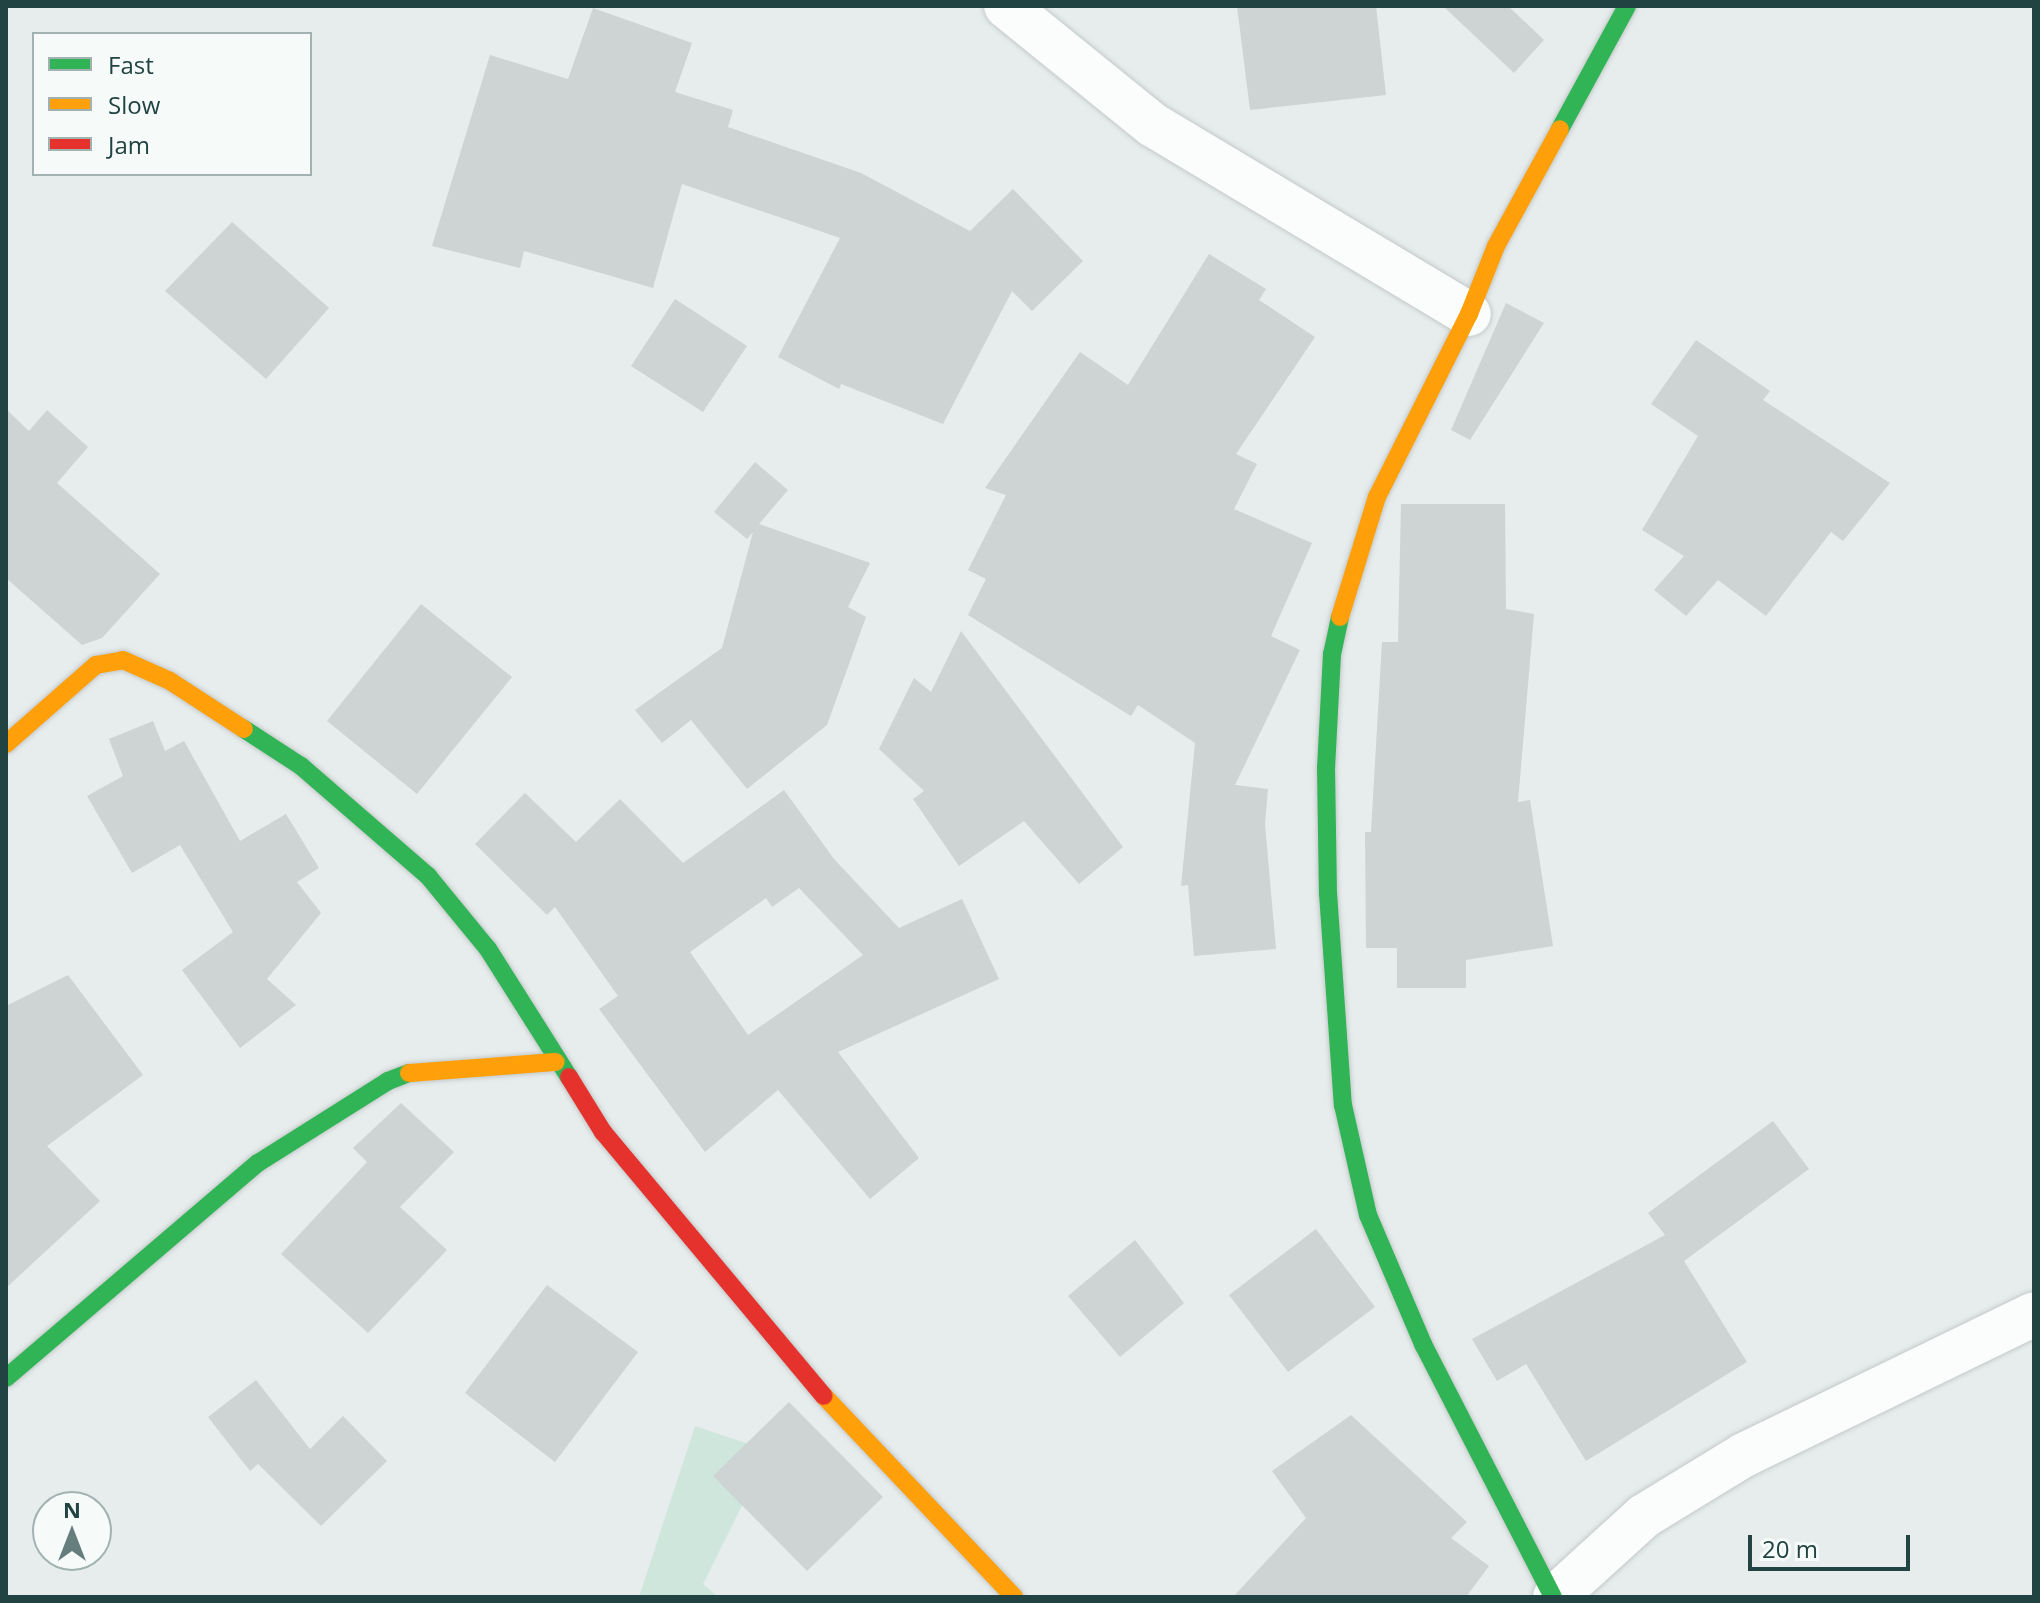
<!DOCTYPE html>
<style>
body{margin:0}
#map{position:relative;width:2040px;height:1603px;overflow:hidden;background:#e7ecec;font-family:"Open Sans",sans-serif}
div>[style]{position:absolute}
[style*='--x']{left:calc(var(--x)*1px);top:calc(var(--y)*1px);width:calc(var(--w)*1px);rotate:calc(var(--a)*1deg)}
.green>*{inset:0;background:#cfe6dc}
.building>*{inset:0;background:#cdd4d3}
.roads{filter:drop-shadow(0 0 2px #c4c9c9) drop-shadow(0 0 2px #c4c9c9)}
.street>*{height:44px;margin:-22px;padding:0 22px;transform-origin:22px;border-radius:22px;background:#fbfcfc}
.fast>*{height:18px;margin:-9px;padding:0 9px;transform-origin:9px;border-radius:9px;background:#30b455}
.slow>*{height:18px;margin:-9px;padding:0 9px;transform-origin:9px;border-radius:9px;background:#ff9f0a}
.jam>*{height:18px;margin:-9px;padding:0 9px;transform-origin:9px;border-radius:9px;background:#e5322d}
span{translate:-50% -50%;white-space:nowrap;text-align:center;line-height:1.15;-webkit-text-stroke:6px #f6fbf9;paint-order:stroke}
.frame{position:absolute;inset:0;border:8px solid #214442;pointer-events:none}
.legend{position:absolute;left:32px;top:32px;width:280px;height:144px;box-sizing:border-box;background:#f6fbf9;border:2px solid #a1b2b0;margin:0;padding:10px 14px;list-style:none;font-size:24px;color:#214442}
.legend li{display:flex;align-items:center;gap:16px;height:40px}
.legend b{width:40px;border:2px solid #a1b2b0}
.north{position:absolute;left:32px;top:1491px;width:80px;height:80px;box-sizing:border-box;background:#f6fbf9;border:2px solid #a1b2b0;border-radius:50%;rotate:0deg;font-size:22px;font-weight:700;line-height:32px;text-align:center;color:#214442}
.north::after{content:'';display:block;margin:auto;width:28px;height:36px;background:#667f7e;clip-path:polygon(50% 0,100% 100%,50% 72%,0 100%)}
.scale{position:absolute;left:1748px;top:1535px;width:162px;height:36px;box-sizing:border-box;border:4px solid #214442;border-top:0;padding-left:10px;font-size:24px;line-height:28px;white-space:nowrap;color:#214442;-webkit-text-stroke:6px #f6fbf9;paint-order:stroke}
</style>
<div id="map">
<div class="green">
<i style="clip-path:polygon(695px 1426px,769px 1451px,703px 1584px,718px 1597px,639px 1597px)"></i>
</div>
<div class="building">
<i style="clip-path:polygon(1237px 6px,1376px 6px,1386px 95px,1250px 110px)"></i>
<i style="clip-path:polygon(1443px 6px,1508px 6px,1544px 40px,1514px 73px)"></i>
<i style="clip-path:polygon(593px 8px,692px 43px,675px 92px,733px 110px,728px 127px,861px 173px,970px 231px,1013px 189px,1083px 261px,1032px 311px,1012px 291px,943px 424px,841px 384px,839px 389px,778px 357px,840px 238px,682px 184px,653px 288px,524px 251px,520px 268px,432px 246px,490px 55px,568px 79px)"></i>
<i style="clip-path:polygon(232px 222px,329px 308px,266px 379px,165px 291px)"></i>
<i style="clip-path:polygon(1209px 254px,1266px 289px,1259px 300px,1315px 337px,1236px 454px,1257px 464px,1234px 509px,1312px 543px,1271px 636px,1300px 650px,1235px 785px,1268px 789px,1265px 824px,1276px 949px,1194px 956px,1188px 885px,1181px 886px,1195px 743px,1138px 705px,1131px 716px,968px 615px,986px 579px,968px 570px,1006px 495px,985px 488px,1080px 352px,1128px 385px)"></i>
<i style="clip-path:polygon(675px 299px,747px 346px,703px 412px,631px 366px)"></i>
<i style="clip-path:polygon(1506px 303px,1544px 323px,1470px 440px,1451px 430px)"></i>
<i style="clip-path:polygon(1696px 340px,1770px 391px,1763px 400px,1890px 483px,1843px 541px,1831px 532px,1766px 616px,1718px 580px,1686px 616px,1654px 590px,1684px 556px,1642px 530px,1698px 436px,1651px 404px)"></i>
<i style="clip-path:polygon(6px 409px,29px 431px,47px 410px,88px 447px,57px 483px,160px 574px,102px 638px,82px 645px,6px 578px)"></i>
<i style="clip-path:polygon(755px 462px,788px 490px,759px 524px,870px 563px,848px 607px,866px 617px,827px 725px,747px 789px,691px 720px,662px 743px,635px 710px,722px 648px,753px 532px,747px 539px,714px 512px)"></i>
<i style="clip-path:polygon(1401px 504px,1505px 504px,1506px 609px,1534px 614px,1518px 802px,1530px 800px,1553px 946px,1466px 960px,1466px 988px,1397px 988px,1397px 948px,1366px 948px,1365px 832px,1371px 832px,1382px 642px,1398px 642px)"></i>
<i style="clip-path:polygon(421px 604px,512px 677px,417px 794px,327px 721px)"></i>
<i style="clip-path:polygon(961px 631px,1123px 847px,1079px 884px,1024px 821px,959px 866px,913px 799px,924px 791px,879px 749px,914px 678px,931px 692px)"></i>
<i style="clip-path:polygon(153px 721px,165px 751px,184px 741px,240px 841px,286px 814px,319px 868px,297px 882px,321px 913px,267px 979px,296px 1005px,240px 1048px,182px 970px,233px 932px,180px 845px,132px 873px,87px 796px,123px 776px,109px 739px)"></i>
<i style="clip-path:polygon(evenodd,784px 790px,834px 859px,899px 928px,962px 899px,999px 979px,838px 1052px,919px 1158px,870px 1199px,778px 1090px,705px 1152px,599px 1009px,618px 996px,555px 907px,547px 915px,475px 844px,525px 793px,576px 842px,620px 799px,683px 863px,784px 790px,799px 888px,863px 955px,748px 1035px,690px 952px,766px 898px,772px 907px,799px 888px)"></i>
<i style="clip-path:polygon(68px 975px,143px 1075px,47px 1146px,100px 1201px,6px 1288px,6px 1006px)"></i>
<i style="clip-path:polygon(401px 1103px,454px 1152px,400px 1207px,447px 1250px,368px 1333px,281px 1254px,367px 1162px,353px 1148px)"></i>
<i style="clip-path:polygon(1773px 1121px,1809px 1169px,1684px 1261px,1747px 1362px,1586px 1461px,1526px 1364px,1497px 1381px,1472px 1339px,1665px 1235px,1648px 1213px)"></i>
<i style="clip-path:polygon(1316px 1229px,1375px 1307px,1288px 1372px,1229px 1295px)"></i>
<i style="clip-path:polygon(1135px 1240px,1184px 1303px,1120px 1357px,1068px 1296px)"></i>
<i style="clip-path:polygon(547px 1285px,638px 1352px,555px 1462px,465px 1393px)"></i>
<i style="clip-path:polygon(256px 1380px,310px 1449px,343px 1416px,387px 1461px,321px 1526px,258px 1464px,250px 1471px,208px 1417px)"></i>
<i style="clip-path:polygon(789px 1402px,883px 1497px,807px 1571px,713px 1476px)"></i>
<i style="clip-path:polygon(1351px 1415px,1467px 1522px,1451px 1538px,1489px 1566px,1466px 1597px,1233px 1597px,1306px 1518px,1272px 1471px)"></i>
</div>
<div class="roads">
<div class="street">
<i style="--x:1006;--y:6;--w:189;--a:39"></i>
<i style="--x:1153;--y:125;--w:368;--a:30.9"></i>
<i style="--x:1555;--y:1597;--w:120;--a:-42.3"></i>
<i style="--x:1644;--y:1516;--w:117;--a:-31.4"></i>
<i style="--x:1744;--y:1455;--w:322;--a:-25.9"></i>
</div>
<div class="fast">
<i style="--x:1560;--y:129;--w:140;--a:-61.4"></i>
<i style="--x:1340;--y:617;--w:38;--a:102"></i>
<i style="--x:1332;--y:654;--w:114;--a:93"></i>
<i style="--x:1326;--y:768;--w:125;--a:89.1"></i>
<i style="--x:1328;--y:893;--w:213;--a:86"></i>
<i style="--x:1343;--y:1105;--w:113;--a:77.2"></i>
<i style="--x:1368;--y:1215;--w:142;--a:66.9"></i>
<i style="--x:1424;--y:1346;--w:282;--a:62.8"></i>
<i style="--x:244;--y:729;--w:68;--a:33"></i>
<i style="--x:301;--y:766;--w:168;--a:40.9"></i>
<i style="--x:428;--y:876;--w:94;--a:50.6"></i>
<i style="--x:488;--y:949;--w:151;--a:57.7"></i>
<i style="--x:6;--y:1378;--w:331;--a:-40.5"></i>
<i style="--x:258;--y:1163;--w:154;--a:-32.2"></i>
<i style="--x:388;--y:1081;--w:22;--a:-21"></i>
</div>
<div class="slow">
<i style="--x:1340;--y:617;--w:126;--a:-72.9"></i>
<i style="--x:1377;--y:497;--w:205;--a:-63.3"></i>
<i style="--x:1469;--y:314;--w:73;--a:-68.3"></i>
<i style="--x:1496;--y:246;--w:133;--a:-61.3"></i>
<i style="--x:6;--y:744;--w:120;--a:-41.3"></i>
<i style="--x:96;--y:665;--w:27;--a:-10"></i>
<i style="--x:123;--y:660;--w:51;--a:24.1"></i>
<i style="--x:170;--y:681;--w:88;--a:33"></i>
<i style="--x:409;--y:1073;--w:147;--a:-4.3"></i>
<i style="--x:824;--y:1396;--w:277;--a:46.6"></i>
</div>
<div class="jam">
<i style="--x:569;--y:1077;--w:65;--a:58.3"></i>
<i style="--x:603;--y:1132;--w:344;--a:50.1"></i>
</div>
</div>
<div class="frame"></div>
<ul class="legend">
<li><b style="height:10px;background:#30b455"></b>Fast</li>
<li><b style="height:10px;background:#ff9f0a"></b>Slow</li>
<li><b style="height:10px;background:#e5322d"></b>Jam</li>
</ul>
<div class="north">N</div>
<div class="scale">20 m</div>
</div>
